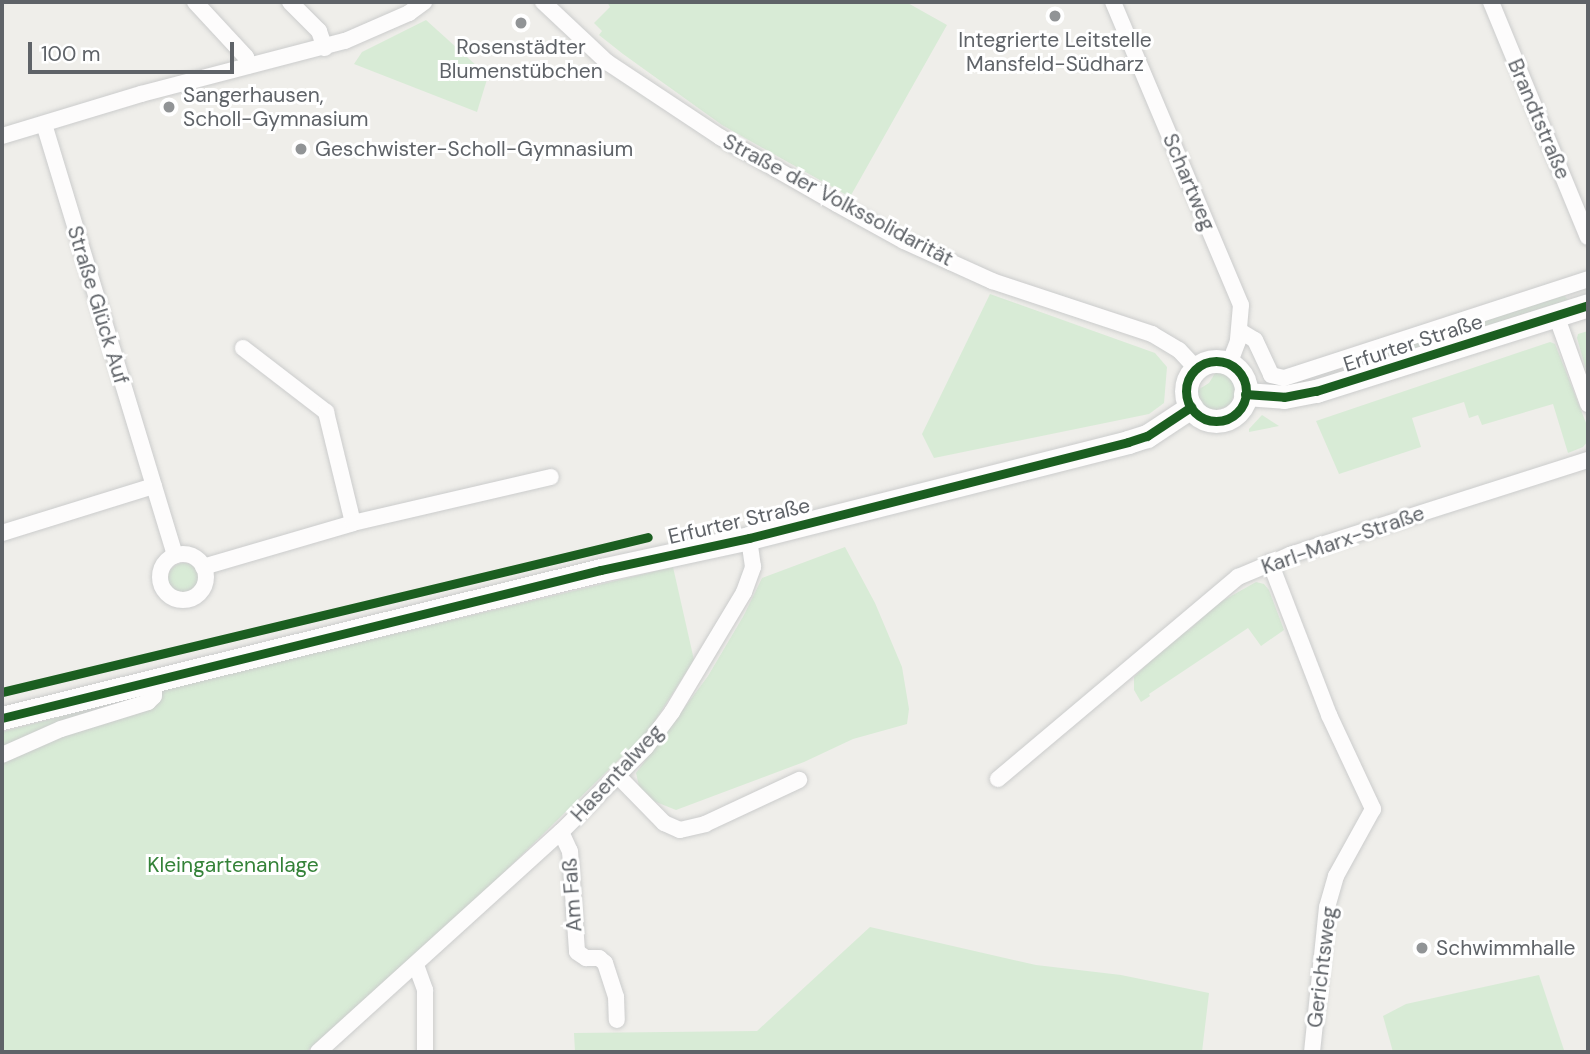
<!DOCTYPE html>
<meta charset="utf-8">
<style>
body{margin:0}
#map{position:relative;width:1590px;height:1054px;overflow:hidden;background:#efeeea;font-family:"DM Sans",sans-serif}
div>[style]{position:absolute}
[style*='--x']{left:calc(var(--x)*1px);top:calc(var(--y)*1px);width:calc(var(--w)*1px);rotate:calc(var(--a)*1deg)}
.green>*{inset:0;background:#d8ebd6}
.round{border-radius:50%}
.roads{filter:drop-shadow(0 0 2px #cbcccc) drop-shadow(0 0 2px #cbcccc)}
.street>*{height:16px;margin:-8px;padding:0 8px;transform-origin:8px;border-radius:8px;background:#fdfcfc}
.street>.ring{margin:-8px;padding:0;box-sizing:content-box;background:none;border:16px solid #fdfcfc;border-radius:50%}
.secondary>*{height:23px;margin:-11.5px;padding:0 11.5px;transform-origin:11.5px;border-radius:11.5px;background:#fdfcfc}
.secondary>.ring{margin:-11.5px;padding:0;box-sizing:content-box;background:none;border:23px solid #fdfcfc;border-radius:50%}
.cycleway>*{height:9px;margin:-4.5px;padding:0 4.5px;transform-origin:4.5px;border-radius:4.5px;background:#1b5e20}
.cycleway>.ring{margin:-4.5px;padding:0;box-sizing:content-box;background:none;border:9px solid #1b5e20;border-radius:50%}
.dots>*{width:19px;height:19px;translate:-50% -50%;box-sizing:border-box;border:4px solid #fff;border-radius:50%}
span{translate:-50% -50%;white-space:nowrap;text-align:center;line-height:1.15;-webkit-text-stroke:6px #fff;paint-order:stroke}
.poi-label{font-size:21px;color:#5f6368}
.left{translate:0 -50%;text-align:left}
.street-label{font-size:21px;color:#5f6368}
.park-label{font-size:21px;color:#348238}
.frame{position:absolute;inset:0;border:4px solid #5f6368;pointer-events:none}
.scale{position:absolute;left:28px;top:42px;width:206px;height:32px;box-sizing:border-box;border:4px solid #5f6368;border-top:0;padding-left:9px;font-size:21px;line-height:24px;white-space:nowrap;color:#5f6368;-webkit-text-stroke:5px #fff;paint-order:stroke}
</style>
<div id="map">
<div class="green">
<i style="clip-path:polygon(607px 2px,906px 2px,947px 25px,850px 197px,722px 125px,623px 54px,599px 35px,602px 31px,594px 23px,610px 7px)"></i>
<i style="clip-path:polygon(426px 20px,488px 76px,477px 112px,354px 64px,362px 52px)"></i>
<i style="clip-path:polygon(990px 294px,1155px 353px,1167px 367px,1164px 403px,1149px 414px,934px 458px,922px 434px)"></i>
<i style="clip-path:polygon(1563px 294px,1568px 300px,1373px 361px,1372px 355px)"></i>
<i style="clip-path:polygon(1588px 331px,1588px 377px,1577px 338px,1578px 334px)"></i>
<i style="clip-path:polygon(1550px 342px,1555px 344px,1588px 428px,1588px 441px,1583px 447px,1568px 453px,1553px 404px,1482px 425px,1478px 415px,1469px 418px,1464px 402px,1412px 418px,1421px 447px,1339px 474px,1316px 421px)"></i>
<i style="clip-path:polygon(1217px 370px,1229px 375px,1236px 390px,1230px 405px,1215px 411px,1203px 406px,1196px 391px,1209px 383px)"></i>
<i style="clip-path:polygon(1262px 415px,1279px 426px,1249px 432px,1249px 429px)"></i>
<i style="clip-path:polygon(845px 547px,875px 603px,902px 667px,909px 709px,907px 724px,853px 739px,804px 762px,676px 810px,651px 800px,639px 786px,636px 773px,708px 676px,744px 615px,762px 578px)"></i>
<i class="round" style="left:168px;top:563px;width:32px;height:32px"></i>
<i style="clip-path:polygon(673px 567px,694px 660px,649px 730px,486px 890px,306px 1052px,2px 1052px,2px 732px,165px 689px)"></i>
<i style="clip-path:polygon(1256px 582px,1264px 584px,1269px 590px,1284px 630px,1261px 646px,1248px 628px,1149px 694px,1150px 696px,1141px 702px,1134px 690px,1134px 677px,1184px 628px,1188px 631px,1217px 604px)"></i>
<i style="clip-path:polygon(870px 927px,1036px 965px,1121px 975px,1209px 993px,1202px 1052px,575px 1052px,574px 1033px,757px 1031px)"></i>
<i style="clip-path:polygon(1539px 975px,1564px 1050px,1393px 1052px,1383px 1016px,1406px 1004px)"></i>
</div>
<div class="roads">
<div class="street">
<i style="--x:195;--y:2;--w:75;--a:47.2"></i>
<i style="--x:246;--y:57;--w:9;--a:69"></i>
<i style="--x:290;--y:2;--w:41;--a:45"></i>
<i style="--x:319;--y:31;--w:18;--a:71"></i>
<i style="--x:543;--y:2;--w:88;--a:43.2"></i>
<i style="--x:607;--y:62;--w:136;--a:33.6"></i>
<i style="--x:720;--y:137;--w:135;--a:29.8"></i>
<i style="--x:837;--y:204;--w:77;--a:28.9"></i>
<i style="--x:904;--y:241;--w:97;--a:24.4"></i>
<i style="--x:992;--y:281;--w:169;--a:18.3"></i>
<i style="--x:1152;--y:334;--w:31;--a:31"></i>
<i style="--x:1179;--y:350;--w:25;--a:47"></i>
<i style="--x:1113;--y:2;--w:329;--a:67.1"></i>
<i style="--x:1241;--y:305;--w:36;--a:95"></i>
<i style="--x:1238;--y:341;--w:25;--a:111"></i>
<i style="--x:1491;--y:2;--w:254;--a:67.6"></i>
<i style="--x:44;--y:124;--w:451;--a:73.1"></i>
<i style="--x:2;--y:136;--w:145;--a:-16.8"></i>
<i style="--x:141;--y:94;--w:211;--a:-14.6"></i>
<i style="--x:345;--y:41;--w:70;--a:-23.6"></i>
<i style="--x:409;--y:13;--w:19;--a:-36"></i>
<i style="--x:1556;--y:315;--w:95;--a:70.2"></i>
<i style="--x:1240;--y:331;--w:17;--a:31"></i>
<i style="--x:1255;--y:340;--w:38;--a:65"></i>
<i style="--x:1271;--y:375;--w:13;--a:13"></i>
<i style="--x:1284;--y:378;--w:320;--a:-18"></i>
<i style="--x:243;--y:348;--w:105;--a:37.6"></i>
<i style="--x:326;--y:412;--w:114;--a:76.3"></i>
<i style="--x:2;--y:533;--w:159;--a:-17.2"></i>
<i class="ring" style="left:160px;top:554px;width:30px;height:30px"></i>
<i style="--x:1270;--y:562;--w:164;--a:68.9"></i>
<i style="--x:1329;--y:715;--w:104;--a:64.9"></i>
<i style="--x:1373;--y:809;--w:77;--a:118.9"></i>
<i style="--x:1336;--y:876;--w:32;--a:106"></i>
<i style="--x:1327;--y:907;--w:146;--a:95.9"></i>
<i style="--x:203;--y:567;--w:156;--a:-16.3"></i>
<i style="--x:353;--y:523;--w:203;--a:-13.1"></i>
<i style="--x:2;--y:755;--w:64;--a:-23.8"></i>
<i style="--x:61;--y:729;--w:91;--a:-17.2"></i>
<i style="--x:148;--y:702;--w:8;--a:-45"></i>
<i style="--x:154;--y:696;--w:15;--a:-90"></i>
<i style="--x:618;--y:776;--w:66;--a:45.6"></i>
<i style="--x:664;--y:823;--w:17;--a:24"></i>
<i style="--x:680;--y:830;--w:26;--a:-13"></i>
<i style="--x:705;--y:824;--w:104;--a:-25.1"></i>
<i style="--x:998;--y:779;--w:314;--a:-40.1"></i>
<i style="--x:1238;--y:577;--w:56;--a:-22.9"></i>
<i style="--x:1290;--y:555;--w:313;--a:-17.7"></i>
<i style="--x:561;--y:832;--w:21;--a:65"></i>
<i style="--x:570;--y:851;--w:101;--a:86"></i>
<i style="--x:577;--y:952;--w:11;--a:34"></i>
<i style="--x:586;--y:958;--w:13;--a:0"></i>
<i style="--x:599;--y:958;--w:8;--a:40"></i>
<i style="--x:605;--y:963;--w:36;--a:72"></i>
<i style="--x:616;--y:997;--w:23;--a:88"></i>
<i style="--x:416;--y:965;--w:27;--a:70"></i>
<i style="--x:425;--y:990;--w:62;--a:90"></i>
<i style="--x:318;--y:1052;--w:328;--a:-42.2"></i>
<i style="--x:561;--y:832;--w:120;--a:-45"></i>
<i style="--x:646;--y:747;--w:44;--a:-53.4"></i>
<i style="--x:672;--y:712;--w:140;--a:-59"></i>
<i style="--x:744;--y:592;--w:27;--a:-70"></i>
<i style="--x:753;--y:567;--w:29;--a:-98"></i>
</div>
<div class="secondary">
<i class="ring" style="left:1186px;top:361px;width:37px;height:37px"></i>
<i style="--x:1245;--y:394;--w:39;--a:4"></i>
<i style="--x:1284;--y:397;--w:33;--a:-11"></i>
<i style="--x:1316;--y:391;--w:285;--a:-17.5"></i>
<i style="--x:2;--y:718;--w:617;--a:-13.88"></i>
<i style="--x:601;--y:570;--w:151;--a:-12.2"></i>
<i style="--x:749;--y:538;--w:391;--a:-14.2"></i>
<i style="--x:1128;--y:442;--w:20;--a:-18"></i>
<i style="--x:1147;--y:436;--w:53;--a:-33.4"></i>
</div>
</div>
<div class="cycleway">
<i class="ring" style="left:1186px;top:361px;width:51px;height:51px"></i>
<i style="--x:1245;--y:394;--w:39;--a:4"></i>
<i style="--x:1284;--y:397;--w:33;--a:-11"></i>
<i style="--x:1316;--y:391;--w:285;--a:-17.5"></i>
<i style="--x:2;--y:692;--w:664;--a:-13.49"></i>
<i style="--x:2;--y:718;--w:617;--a:-13.88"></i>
<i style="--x:601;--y:570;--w:151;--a:-12.2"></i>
<i style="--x:749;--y:538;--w:391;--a:-14.2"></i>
<i style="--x:1128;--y:442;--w:20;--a:-18"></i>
<i style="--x:1147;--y:436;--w:53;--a:-33.4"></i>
</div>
<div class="dots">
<i style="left:1055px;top:16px;background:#919496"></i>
<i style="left:521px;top:23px;background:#919496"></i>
<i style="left:169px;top:107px;background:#919496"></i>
<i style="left:301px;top:149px;background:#919496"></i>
<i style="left:1422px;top:948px;background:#919496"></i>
</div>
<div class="poi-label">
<span style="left:1055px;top:52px">Integrierte Leitstelle<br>Mansfeld-Südharz</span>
<span style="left:521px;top:59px">Rosenstädter<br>Blumenstübchen</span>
<span class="left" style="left:183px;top:107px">Sangerhausen,<br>Scholl-Gymnasium</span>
<span class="left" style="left:315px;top:149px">Geschwister-Scholl-Gymnasium</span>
<span class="left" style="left:1436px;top:948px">Schwimmhalle</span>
</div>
<div class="street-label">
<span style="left:1539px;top:119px;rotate:67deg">Brandtstraße</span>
<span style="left:1189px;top:182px;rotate:67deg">Schartweg</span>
<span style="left:838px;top:200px;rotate:28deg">Straße der Volkssolidarität</span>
<span style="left:98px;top:305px;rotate:73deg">Straße Glück Auf</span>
<span style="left:1413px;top:343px;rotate:-18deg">Erfurter Straße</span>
<span style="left:739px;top:521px;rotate:-13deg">Erfurter Straße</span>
<span style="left:1343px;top:540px;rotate:-19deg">Karl-Marx-Straße</span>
<span style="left:617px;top:773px;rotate:-47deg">Hasentalweg</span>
<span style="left:572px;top:895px;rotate:-94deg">Am Faß</span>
<span style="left:1322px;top:967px;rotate:-83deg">Gerichtsweg</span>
</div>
<div class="park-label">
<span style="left:233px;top:865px">Kleingartenanlage</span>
</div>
<div class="frame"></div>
<div class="scale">100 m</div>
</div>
